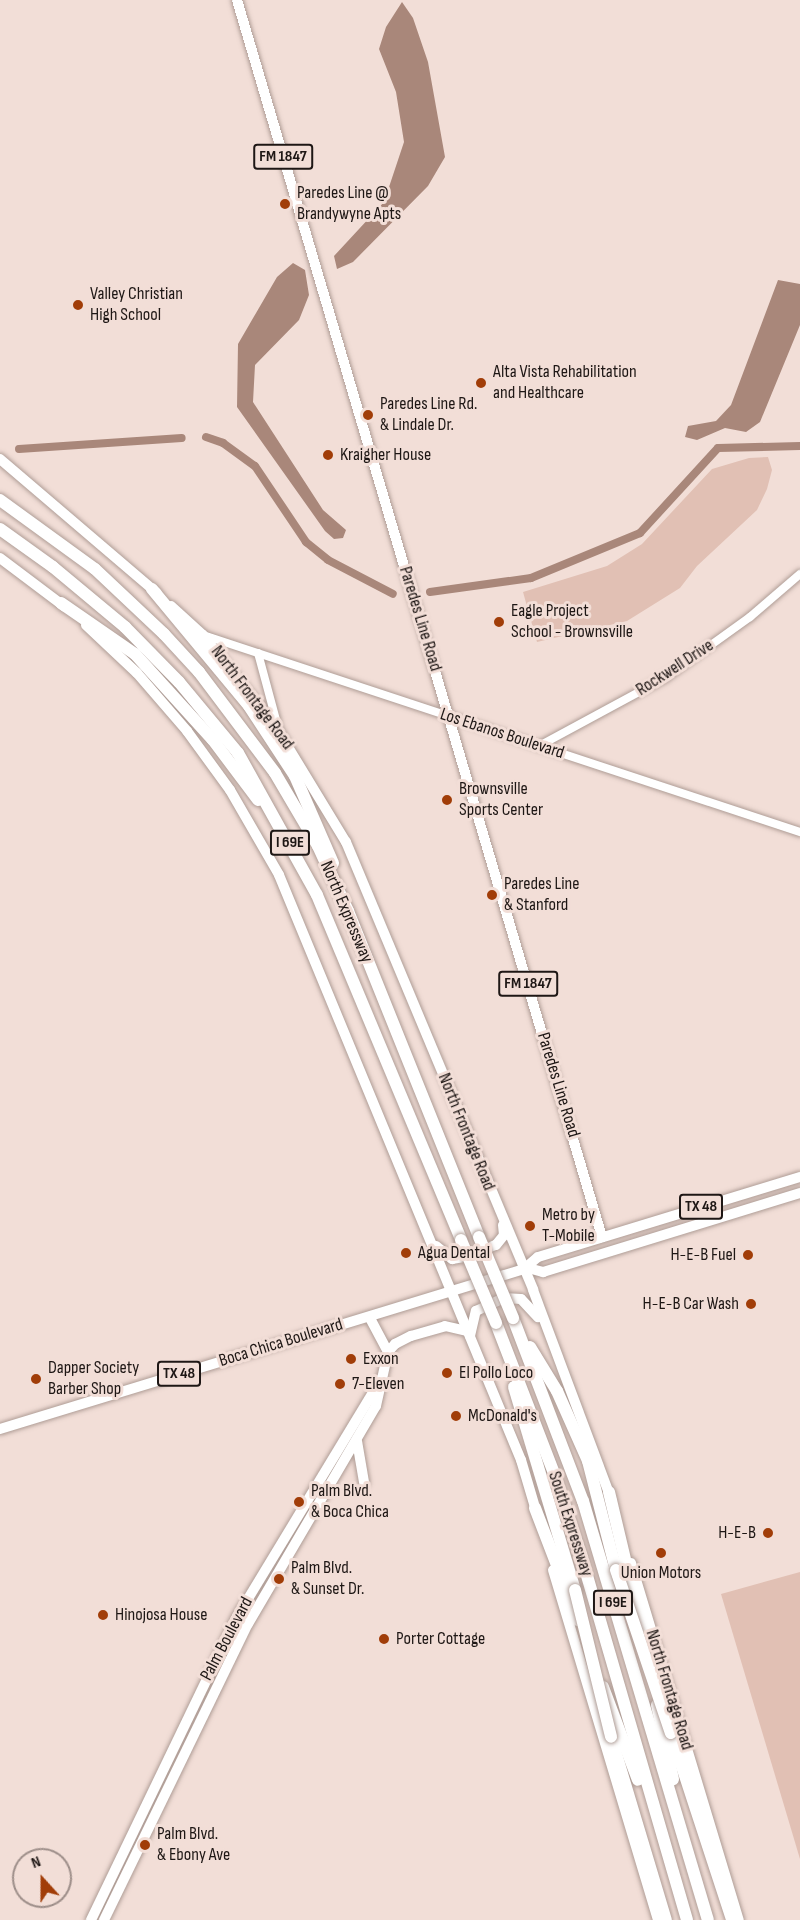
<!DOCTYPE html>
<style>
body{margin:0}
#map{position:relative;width:800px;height:1920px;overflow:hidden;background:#f2ded7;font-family:"Sofia Sans Condensed",sans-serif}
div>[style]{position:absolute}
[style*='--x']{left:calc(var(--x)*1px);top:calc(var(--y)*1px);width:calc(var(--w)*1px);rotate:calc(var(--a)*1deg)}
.green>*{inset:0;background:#e1c0b4}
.water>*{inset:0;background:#a9877a}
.canal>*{height:8px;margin:-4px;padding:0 4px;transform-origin:4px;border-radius:4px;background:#a9877a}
.roads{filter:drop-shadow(0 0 2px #af9d96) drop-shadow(0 0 2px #af9d96)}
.minor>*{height:8px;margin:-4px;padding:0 4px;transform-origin:4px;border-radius:4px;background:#fff}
.major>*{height:10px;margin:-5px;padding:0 5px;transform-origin:5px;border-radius:5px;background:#fff}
.highway>*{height:12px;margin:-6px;padding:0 6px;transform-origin:6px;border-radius:6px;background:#fff}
.bridges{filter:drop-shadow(0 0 2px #af9d96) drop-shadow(0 0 2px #af9d96)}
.highway-bridge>*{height:12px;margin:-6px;padding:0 6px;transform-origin:6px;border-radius:6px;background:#fff}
.dots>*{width:16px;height:16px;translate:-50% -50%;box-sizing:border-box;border:3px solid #f2ded7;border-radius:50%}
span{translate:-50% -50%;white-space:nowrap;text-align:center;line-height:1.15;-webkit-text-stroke:6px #f2ded7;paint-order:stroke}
.shield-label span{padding:2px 4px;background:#f2ded7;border:2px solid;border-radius:4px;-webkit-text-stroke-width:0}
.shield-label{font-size:16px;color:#1e1715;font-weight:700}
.poi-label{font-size:18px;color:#1e1715}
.left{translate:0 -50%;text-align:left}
.right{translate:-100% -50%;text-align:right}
.street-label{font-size:18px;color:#1e1715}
.north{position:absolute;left:12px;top:1848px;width:60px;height:60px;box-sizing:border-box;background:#f2ded7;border:2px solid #9d8e89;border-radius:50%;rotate:339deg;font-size:16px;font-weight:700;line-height:24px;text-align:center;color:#1e1715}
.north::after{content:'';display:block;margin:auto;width:21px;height:27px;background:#a13d08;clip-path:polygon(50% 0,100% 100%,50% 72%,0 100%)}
</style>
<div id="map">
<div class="green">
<i style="clip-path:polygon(768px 457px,772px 470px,767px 489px,757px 510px,697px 566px,680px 588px,627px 621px,537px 642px,523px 592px,607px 566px,642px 544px,712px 469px,749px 458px)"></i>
<i style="clip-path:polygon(800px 1572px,800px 1859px,721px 1594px)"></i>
</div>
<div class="water">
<i style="clip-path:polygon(402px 2px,413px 18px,428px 62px,445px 157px,428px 186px,353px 262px,337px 269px,334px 256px,384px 202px,404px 142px,396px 92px,379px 49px,386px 27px)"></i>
<i style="clip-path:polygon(293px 263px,305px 270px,309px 295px,299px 320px,255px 365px,253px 402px,323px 510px,346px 530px,343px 538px,334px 539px,325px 531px,237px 407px,238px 344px,277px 277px)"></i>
<i style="clip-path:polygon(778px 280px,800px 284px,800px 325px,760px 422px,746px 432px,725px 428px,697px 440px,685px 437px,688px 426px,716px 421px,731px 405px)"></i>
</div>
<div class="canal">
<i style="--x:206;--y:437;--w:18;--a:19"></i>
<i style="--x:223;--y:443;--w:39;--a:36"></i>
<i style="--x:255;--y:466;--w:92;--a:56.1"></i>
<i style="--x:306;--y:542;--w:28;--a:39"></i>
<i style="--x:328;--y:560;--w:73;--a:27.6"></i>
<i style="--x:19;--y:449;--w:163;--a:-3.9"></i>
<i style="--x:430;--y:592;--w:102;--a:-7.9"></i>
<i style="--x:531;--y:578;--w:118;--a:-22.4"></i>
<i style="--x:640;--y:533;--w:115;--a:-47.5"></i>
<i style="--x:718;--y:448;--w:82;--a:-1.4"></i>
</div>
<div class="roads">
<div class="minor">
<i style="--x:203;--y:635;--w:629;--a:18.26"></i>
<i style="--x:258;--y:653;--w:81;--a:74.9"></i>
<i style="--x:539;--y:746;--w:143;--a:-28.4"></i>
<i style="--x:665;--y:678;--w:105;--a:-35.7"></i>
<i style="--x:750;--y:617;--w:66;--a:-40.7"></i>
</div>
<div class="major">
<i style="--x:237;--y:0;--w:1290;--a:73.56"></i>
<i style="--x:0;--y:459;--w:206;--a:40.5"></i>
<i style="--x:0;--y:558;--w:81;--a:37"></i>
<i style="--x:171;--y:606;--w:43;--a:42.2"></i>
<i style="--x:203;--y:635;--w:123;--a:51.9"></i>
<i style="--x:279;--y:732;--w:129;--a:58.7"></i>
<i style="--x:346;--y:842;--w:485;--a:67.3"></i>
<i style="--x:533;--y:1290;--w:223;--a:69.5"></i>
<i style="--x:86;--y:625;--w:70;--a:43.3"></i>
<i style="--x:137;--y:673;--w:77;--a:49.2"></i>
<i style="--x:187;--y:731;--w:73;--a:53.9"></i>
<i style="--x:230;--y:790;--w:98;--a:60"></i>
<i style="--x:279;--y:875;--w:633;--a:67.53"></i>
<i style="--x:521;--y:1460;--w:56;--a:73.5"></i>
<i style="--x:436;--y:1246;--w:21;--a:39"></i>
<i style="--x:452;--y:1259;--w:12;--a:-9"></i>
<i style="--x:464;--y:1257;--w:34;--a:-21"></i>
<i style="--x:496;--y:1245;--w:13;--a:-51"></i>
<i style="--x:504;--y:1235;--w:10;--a:-96"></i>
<i style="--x:528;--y:1268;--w:16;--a:15"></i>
<i style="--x:543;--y:1272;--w:269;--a:-17.1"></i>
<i style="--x:470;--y:1336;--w:26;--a:-77"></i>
<i style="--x:476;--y:1311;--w:31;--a:-25"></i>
<i style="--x:504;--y:1298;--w:17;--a:3"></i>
<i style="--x:521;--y:1299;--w:25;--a:47"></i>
<i style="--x:388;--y:1352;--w:11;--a:-49"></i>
<i style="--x:395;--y:1344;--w:18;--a:-27"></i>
<i style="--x:411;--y:1336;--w:35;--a:-16"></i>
<i style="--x:445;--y:1326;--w:23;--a:13"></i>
<i style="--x:0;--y:1429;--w:548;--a:-16.98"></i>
<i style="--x:524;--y:1269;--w:18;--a:-41"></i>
<i style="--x:538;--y:1257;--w:274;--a:-17"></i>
<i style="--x:357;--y:1441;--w:42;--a:80.3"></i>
<i style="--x:631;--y:1563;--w:373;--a:73.2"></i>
<i style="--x:553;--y:1570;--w:365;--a:73.3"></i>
<i style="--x:91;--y:1920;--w:336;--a:-64.3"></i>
<i style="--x:237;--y:1617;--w:278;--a:-58.8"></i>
<i style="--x:104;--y:1920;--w:329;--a:-64.1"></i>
<i style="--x:248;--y:1624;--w:253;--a:-59.6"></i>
<i style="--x:376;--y:1406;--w:55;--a:-77.5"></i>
<i style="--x:388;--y:1352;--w:40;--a:-118"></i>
</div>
<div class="highway">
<i style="--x:0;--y:500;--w:117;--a:36"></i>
<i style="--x:95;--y:569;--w:95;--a:43.3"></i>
<i style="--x:164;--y:634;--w:52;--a:47.4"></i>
<i style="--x:199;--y:672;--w:126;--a:53"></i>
<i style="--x:275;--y:773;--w:85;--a:59.5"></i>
<i style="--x:318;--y:846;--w:72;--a:65.2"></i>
<i style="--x:348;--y:911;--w:351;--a:68.1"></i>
<i style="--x:0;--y:529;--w:65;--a:35.6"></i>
<i style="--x:53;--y:567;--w:94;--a:39.8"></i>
<i style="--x:125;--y:627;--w:77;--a:45.5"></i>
<i style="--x:179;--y:682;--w:92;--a:50.3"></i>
<i style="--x:238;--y:753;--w:162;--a:60.9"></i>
<i style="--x:317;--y:895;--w:374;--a:67.3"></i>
<i style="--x:152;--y:589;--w:152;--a:50.3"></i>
<i style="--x:249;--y:706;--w:84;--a:56.7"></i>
<i style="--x:295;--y:776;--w:95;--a:66.4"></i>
<i style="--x:61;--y:603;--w:90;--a:34.6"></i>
<i style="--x:135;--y:654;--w:116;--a:47.8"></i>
<i style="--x:213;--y:740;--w:75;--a:53.1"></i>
<i style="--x:513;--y:1318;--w:196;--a:69.1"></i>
<i style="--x:583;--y:1501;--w:437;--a:73.4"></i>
<i style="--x:496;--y:1323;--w:161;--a:68.9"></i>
<i style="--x:554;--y:1473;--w:86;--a:71.8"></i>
<i style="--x:581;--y:1555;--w:380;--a:73.8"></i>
<i style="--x:530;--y:1347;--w:52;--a:58.5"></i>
<i style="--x:557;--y:1391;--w:77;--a:66.1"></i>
<i style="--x:588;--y:1461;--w:113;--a:75.6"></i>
<i style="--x:514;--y:1387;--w:212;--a:73.3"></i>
<i style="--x:609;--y:1492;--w:155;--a:76.6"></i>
<i style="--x:535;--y:1508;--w:120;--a:69"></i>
<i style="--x:603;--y:1687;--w:99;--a:69.4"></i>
<i style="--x:657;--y:1705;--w:76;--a:77.8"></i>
<i style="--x:671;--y:1733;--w:197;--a:71.9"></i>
<i style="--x:611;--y:1737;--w:191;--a:73.3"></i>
</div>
</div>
<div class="bridges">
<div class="highway-bridge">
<i style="--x:479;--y:1237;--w:88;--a:67.2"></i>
<i style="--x:461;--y:1240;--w:90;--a:67.1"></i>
<i style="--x:616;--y:1570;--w:172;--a:71.4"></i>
<i style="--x:575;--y:1590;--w:151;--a:76.2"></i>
</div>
</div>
<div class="dots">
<i style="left:285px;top:204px;background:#a13d08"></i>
<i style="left:78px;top:305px;background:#a13d08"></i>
<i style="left:481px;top:383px;background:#a13d08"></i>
<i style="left:368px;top:415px;background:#a13d08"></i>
<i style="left:328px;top:455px;background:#a13d08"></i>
<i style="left:499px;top:622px;background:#a13d08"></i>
<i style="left:447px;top:800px;background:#a13d08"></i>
<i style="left:492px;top:895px;background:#a13d08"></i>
<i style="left:530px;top:1226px;background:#a13d08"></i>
<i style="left:406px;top:1253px;background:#a13d08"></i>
<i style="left:748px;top:1255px;background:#a13d08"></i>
<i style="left:751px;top:1304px;background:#a13d08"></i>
<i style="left:351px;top:1359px;background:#a13d08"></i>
<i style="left:447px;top:1373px;background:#a13d08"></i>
<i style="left:36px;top:1379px;background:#a13d08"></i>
<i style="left:340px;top:1384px;background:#a13d08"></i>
<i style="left:456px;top:1416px;background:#a13d08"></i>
<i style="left:299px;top:1502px;background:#a13d08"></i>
<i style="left:768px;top:1533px;background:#a13d08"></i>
<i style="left:661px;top:1553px;background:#a13d08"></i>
<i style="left:279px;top:1579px;background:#a13d08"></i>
<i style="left:103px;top:1615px;background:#a13d08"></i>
<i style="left:384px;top:1639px;background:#a13d08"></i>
<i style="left:145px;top:1845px;background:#a13d08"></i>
</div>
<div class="shield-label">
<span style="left:283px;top:157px">FM 1847</span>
<span style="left:290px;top:843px">I 69E</span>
<span style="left:528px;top:984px">FM 1847</span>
<span style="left:701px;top:1207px">TX 48</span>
<span style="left:179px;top:1374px">TX 48</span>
<span style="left:613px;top:1603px">I 69E</span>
</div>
<div class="poi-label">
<span class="left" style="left:297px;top:204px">Paredes Line @<br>Brandywyne Apts</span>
<span class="left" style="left:90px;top:305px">Valley Christian<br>High School</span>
<span class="left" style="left:493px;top:383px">Alta Vista Rehabilitation<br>and Healthcare</span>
<span class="left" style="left:380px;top:415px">Paredes Line Rd.<br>&amp; Lindale Dr.</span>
<span class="left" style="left:340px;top:455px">Kraigher House</span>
<span class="left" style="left:511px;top:622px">Eagle Project<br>School - Brownsville</span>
<span class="left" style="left:459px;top:800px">Brownsville<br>Sports Center</span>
<span class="left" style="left:504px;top:895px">Paredes Line<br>&amp; Stanford</span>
<span class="left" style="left:542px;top:1226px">Metro by<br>T-Mobile</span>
<span class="left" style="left:418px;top:1253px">Agua Dental</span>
<span class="right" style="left:736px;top:1255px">H-E-B Fuel</span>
<span class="right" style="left:739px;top:1304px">H-E-B Car Wash</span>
<span class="left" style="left:363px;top:1359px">Exxon</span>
<span class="left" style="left:48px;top:1379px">Dapper Society<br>Barber Shop</span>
<span class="left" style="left:459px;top:1373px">El Pollo Loco</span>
<span class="left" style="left:352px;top:1384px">7-Eleven</span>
<span class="left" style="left:468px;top:1416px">McDonald's</span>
<span class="left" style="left:311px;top:1502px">Palm Blvd.<br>&amp; Boca Chica</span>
<span class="right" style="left:756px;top:1533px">H-E-B</span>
<span class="left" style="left:291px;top:1579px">Palm Blvd.<br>&amp; Sunset Dr.</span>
<span style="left:661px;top:1573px">Union Motors</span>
<span class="left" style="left:115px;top:1615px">Hinojosa House</span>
<span class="left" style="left:396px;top:1639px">Porter Cottage</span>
<span class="left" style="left:157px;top:1845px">Palm Blvd.<br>&amp; Ebony Ave</span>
</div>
<div class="street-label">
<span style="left:420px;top:619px;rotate:73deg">Paredes Line Road</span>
<span style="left:675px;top:668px;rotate:-33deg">Rockwell Drive</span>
<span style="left:252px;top:698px;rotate:53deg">North Frontage Road</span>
<span style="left:502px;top:734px;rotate:18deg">Los Ebanos Boulevard</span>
<span style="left:346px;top:912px;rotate:67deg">North Expressway</span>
<span style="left:558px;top:1085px;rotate:73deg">Paredes Line Road</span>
<span style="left:466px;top:1132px;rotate:68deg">North Frontage Road</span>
<span style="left:281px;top:1343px;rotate:-17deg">Boca Chica Boulevard</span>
<span style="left:570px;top:1524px;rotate:72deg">South Expressway</span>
<span style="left:227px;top:1639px;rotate:-62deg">Palm Boulevard</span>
<span style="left:669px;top:1690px;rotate:73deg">North Frontage Road</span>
</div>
<div class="north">N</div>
</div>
